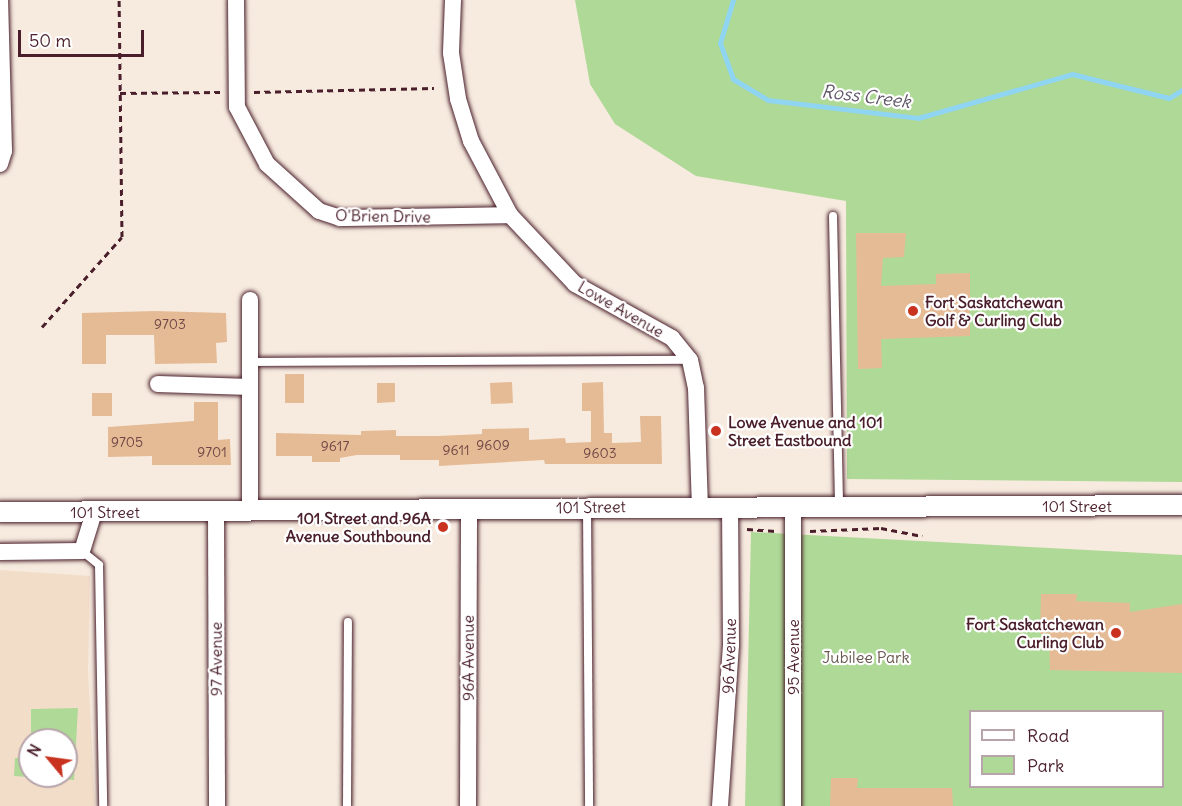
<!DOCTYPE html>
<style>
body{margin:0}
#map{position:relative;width:1182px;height:806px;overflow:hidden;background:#f7ebdf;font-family:Delius,sans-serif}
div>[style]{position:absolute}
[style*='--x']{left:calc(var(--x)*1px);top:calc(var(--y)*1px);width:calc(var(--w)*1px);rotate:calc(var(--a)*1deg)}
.built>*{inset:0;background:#f2ddc9}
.green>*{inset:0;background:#afd997}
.stream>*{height:5px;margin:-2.5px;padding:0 2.5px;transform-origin:2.5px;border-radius:2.5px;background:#8fd5f1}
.building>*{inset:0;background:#e5bb95}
.path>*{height:3px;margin-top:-1.5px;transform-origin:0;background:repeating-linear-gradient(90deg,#4a1f2b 0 6px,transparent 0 10.5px)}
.roads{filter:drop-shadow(0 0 2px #4a1f2b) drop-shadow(0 0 2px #4a1f2b)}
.service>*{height:8px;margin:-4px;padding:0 4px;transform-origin:4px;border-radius:4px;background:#fff}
.minor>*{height:16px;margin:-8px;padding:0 8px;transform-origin:8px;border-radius:8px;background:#fff}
.tertiary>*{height:20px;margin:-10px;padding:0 10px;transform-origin:10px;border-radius:10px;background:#fff}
.dots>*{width:16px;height:16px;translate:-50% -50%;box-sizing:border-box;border:3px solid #fff;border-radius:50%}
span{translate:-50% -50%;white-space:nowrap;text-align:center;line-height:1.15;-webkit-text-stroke:4.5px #fff;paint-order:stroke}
.number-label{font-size:14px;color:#714646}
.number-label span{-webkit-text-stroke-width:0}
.street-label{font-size:16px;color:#4a1f2b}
.poi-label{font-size:16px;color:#4a1f2b;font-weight:700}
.left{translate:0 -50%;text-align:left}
.right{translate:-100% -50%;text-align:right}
.park-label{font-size:16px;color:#68574b}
.water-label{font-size:18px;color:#5f5666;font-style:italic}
.legend{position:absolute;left:969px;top:710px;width:195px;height:78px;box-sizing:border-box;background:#fff;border:2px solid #b7a5aa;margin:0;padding:8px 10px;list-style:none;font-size:18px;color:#4a1f2b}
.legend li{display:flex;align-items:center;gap:12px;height:30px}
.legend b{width:30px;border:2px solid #b7a5aa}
.north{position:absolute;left:18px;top:728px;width:60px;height:60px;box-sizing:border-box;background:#fff;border:2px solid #b7a5aa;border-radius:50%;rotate:299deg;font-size:16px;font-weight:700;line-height:24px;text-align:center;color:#4a1f2b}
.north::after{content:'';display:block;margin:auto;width:21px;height:27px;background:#c8321e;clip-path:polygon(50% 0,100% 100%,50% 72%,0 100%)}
.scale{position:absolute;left:18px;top:30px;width:126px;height:27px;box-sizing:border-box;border:3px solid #4a1f2b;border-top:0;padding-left:8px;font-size:18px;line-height:21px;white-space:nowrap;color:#4a1f2b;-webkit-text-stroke:4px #fff;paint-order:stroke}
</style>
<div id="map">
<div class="built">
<i style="clip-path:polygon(evenodd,0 570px,90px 576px,88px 671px,95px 806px,0 806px,0 570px,30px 740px,66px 740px,66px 776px,30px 776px,30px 740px)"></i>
</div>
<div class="green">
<i style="clip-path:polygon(575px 0,1182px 0,1182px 482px,847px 479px,846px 201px,696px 176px,615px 124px,590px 84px)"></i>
<i style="clip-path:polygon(evenodd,751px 532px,1182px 555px,1182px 806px,745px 806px,751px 532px,970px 712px,1162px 712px,1162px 786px,970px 786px,970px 712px)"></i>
<i style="clip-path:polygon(78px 708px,74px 780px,14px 776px,15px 758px,30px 757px,30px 776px,66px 776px,66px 740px,31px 740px,31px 709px)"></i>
</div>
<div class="stream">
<i style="--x:733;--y:0;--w:45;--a:106.8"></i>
<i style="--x:720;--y:43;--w:38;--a:70"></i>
<i style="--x:733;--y:79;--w:41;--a:31"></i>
<i style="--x:768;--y:100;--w:151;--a:6.8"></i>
<i style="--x:918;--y:118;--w:160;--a:-15.9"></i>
<i style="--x:1072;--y:74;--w:100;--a:13.9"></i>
<i style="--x:1169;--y:98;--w:15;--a:-32"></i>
</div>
<div class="building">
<i style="clip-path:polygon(856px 233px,906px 233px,904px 257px,883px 258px,881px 286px,936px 284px,936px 274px,970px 273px,970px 336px,881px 339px,882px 368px,858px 369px)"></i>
<i style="clip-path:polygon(155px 311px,226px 313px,227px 342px,216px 343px,217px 363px,155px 364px,154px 335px,106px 335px,106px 364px,82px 364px,82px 313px)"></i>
<i style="clip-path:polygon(285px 374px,304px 374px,304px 403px,285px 403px)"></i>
<i style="clip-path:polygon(512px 382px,513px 403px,491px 404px,490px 383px)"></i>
<i style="clip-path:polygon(603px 382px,604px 433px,612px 433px,612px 443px,641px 442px,640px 416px,661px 416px,662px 464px,545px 464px,544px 460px,439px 466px,439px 460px,400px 460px,400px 455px,357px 455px,340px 458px,340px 462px,312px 462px,312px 456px,276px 456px,276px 433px,361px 435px,361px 431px,396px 430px,396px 436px,438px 436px,482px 434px,482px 429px,529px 428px,529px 440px,565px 438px,566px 443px,591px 442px,591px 411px,582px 411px,582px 383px)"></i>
<i style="clip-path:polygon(377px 383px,395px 383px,395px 402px,377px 403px)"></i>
<i style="clip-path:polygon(92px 393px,112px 393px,112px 416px,92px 416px)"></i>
<i style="clip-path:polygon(194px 402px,218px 402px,218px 440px,230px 439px,231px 465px,152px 465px,152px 456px,108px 457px,108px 427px,194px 421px)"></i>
<i style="clip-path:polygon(1041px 594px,1077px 594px,1076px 601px,1130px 603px,1130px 612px,1182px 604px,1182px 673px,1050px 670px,1049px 633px,1040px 634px)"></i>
<i style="clip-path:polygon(831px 778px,858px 778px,857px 788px,952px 788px,953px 806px,830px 806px)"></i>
</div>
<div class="path">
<i style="--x:254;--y:92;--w:180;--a:-1.3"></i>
<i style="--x:120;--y:93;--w:100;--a:-0.6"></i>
<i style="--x:42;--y:327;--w:120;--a:-48.4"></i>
<i style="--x:122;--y:237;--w:237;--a:-90.7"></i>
<i style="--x:747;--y:529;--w:29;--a:4"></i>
<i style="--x:810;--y:531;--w:71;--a:-2.4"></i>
<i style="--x:881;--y:528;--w:42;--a:11"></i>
</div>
<div class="roads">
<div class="service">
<i style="--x:833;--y:216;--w:291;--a:88.8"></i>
<i style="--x:250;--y:362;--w:440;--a:-0.3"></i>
<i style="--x:587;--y:507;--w:299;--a:89.6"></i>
<i style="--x:82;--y:551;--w:22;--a:39"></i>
<i style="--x:99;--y:565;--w:241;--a:89"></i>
<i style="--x:347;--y:806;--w:184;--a:-89.7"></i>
</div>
<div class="minor">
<i style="--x:236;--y:0;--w:107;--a:89.5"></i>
<i style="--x:237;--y:107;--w:64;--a:62.2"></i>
<i style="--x:267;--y:164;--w:70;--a:42.1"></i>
<i style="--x:319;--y:211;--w:22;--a:18"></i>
<i style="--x:340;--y:218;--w:170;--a:-1"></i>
<i style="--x:453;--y:0;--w:53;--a:92.2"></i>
<i style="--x:451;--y:53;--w:47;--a:81.3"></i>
<i style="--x:458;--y:99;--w:44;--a:72.8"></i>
<i style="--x:471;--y:141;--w:84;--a:62.2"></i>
<i style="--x:510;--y:215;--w:95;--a:46.7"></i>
<i style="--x:575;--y:284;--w:111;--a:29.1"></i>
<i style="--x:672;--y:338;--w:28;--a:51"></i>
<i style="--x:690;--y:360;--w:29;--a:78"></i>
<i style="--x:696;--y:388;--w:118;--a:88.1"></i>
<i style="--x:0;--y:164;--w:14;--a:-73"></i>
<i style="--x:4;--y:151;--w:151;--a:-91.5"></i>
<i style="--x:250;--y:300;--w:212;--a:90"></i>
<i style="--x:158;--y:384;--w:92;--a:1.9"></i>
<i style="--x:793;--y:507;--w:299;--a:90"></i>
<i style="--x:216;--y:512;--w:294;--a:89.8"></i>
<i style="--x:0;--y:552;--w:82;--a:-0.7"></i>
<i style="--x:82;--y:551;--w:41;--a:-72.9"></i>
<i style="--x:468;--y:806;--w:297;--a:-89.8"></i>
<i style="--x:720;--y:806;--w:161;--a:-86.1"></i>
<i style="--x:731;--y:645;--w:138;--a:-90.4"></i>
</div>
<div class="tertiary">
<i style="--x:0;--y:512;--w:1182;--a:-0.34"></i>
</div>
</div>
<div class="dots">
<i style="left:913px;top:311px;background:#c8321e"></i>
<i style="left:716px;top:431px;background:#c8321e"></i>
<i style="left:443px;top:527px;background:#c8321e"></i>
<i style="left:1116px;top:633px;background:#c8321e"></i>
</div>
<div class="number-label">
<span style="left:170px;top:324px">9703</span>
<span style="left:127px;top:442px">9705</span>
<span style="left:493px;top:445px">9609</span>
<span style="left:335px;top:446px">9617</span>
<span style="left:456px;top:450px">9611</span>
<span style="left:212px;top:452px">9701</span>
<span style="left:600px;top:453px">9603</span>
</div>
<div class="street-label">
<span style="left:383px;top:216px;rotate:1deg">O'Brien Drive</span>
<span style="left:621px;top:309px;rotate:30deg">Lowe Avenue</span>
<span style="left:1077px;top:506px">101 Street</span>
<span style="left:591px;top:507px;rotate:-1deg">101 Street</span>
<span style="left:105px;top:512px">101 Street</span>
<span style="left:729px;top:656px;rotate:-88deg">96 Avenue</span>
<span style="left:793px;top:657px;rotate:-90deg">95 Avenue</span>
<span style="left:468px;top:658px;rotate:-90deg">96A Avenue</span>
<span style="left:216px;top:659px;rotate:-90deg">97 Avenue</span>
</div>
<div class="poi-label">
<span class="left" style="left:925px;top:311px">Fort Saskatchewan<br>Golf &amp; Curling Club</span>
<span class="left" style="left:728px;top:431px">Lowe Avenue and 101<br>Street Eastbound</span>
<span class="right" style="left:431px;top:527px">101 Street and 96A<br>Avenue Southbound</span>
<span class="right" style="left:1104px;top:633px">Fort Saskatchewan<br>Curling Club</span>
</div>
<div class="park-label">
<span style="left:866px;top:657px">Jubilee Park</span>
</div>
<div class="water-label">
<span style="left:866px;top:97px;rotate:7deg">Ross Creek</span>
</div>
<ul class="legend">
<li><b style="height:8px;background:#fff"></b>Road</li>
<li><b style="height:16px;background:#afd997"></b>Park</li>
</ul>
<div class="north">N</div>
<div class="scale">50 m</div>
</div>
